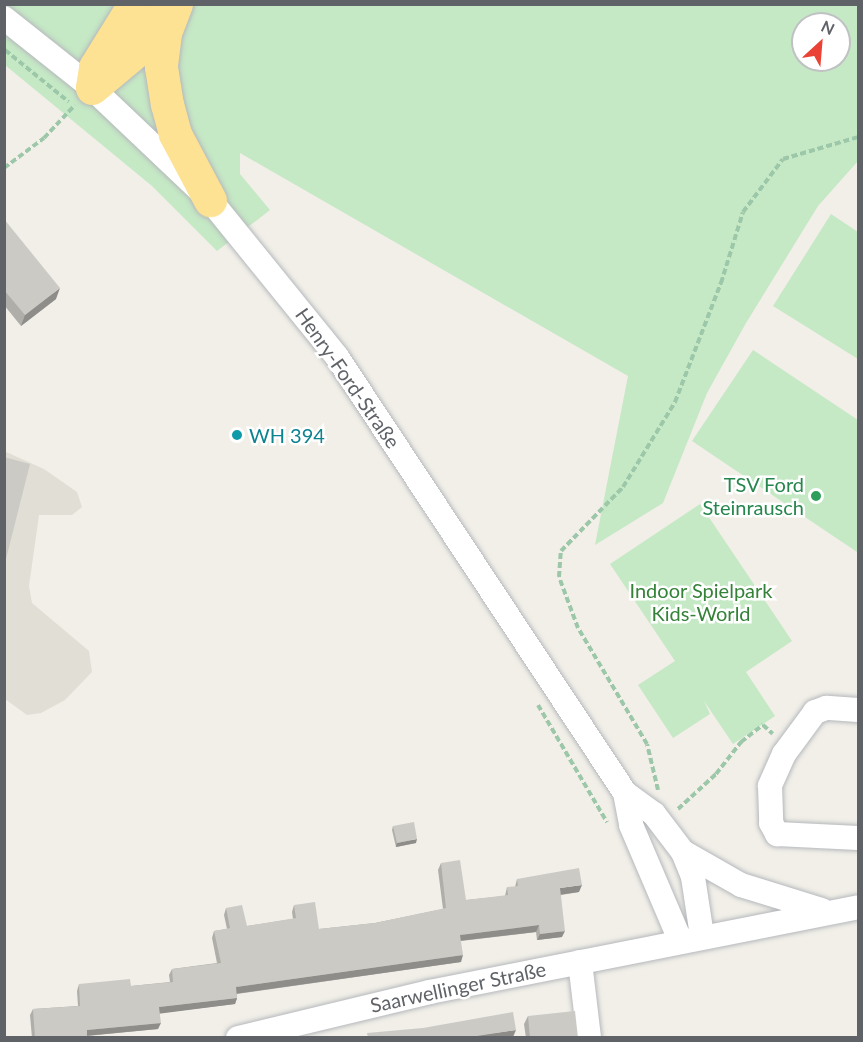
<!DOCTYPE html>
<meta charset="utf-8">
<style>
body{margin:0}
#map{position:relative;width:863px;height:1042px;overflow:hidden;background:#f1efe8;font-family:Lato,sans-serif}
div>[style]{position:absolute}
[style*='--x']{left:calc(var(--x)*1px);top:calc(var(--y)*1px);width:calc(var(--w)*1px);rotate:calc(var(--a)*1deg)}
.education>*{inset:0;background:#e1ded6}
.green>*{inset:0;background:#c5e8c5}
.path>*{height:4px;margin-top:-2px;transform-origin:0;background:repeating-linear-gradient(90deg,#9cc7a9 0 6px,transparent 0 9px)}
.roads{filter:drop-shadow(0 0 2px #b5b8bc) drop-shadow(0 0 2px #b5b8bc)}
.minor>*{height:24px;margin:-12px;padding:0 12px;transform-origin:12px;border-radius:12px;background:#fff}
.highway>*{height:33px;margin:-16.5px;padding:0 16.5px;transform-origin:16.5px;border-radius:16.5px;background:#fde293}
.wall>*{inset:0;background:#afaea9}
.shaded-wall>*{inset:0;background:#8f8d8a}
.building>*{inset:0;background:#cccac5}
.dots>*{width:16px;height:16px;translate:-50% -50%;box-sizing:border-box;border:3px solid #fff;border-radius:50%}
span{translate:-50% -50%;white-space:nowrap;text-align:center;line-height:1.15;-webkit-text-stroke:5px #fff;paint-order:stroke}
.street-label{font-size:20px;color:#5f6368}
.culture-label{font-size:20px;color:#0d838f}
.left{translate:0 -50%;text-align:left}
.leisure-label{font-size:20px;color:#27864d}
.right{translate:-100% -50%;text-align:right}
.park-label{font-size:20px;color:#348238}
.frame{position:absolute;inset:0;border:6px solid #5f6368;pointer-events:none}
.north{position:absolute;left:791px;top:12px;width:60px;height:60px;box-sizing:border-box;background:#fff;border:2px solid #bfc1c3;border-radius:50%;rotate:26deg;font-size:16px;font-weight:700;line-height:24px;text-align:center;color:#5f6368}
.north::after{content:'';display:block;margin:auto;width:21px;height:27px;background:#ea4335;clip-path:polygon(50% 0,100% 100%,50% 72%,0 100%)}
</style>
<div id="map">
<div class="education">
<i style="clip-path:polygon(4px 451px,44px 469px,77px 492px,82px 507px,72px 515px,39px 515px,29px 586px,32px 603px,89px 651px,92px 672px,65px 700px,41px 713px,27px 715px,5px 699px)"></i>
</div>
<div class="green">
<i style="clip-path:polygon(evenodd,4px 5px,858px 5px,858px 161px,818px 206px,746px 323px,707px 393px,663px 503px,595px 545px,628px 376px,240px 153px,240px 174px,270px 210px,217px 251px,152px 186px,5px 65px,4px 5px,803px 24px,839px 24px,839px 60px,803px 60px,803px 24px)"></i>
<i style="clip-path:polygon(831px 214px,858px 232px,858px 359px,773px 306px)"></i>
<i style="clip-path:polygon(753px 350px,858px 420px,857px 552px,692px 441px)"></i>
<i style="clip-path:polygon(700px 504px,792px 641px,746px 672px,775px 716px,733px 744px,704px 701px,710px 714px,673px 738px,638px 685px,675px 661px,610px 564px)"></i>
</div>
<div class="path">
<i style="--x:5;--y:50;--w:82;--a:39.1"></i>
<i style="--x:4;--y:168;--w:50;--a:-36.9"></i>
<i style="--x:44;--y:138;--w:45;--a:-46.8"></i>
<i style="--x:538;--y:705;--w:136;--a:59.5"></i>
<i style="--x:658;--y:790;--w:47;--a:-103.4"></i>
<i style="--x:647;--y:744;--w:135;--a:-120.7"></i>
<i style="--x:578;--y:628;--w:54;--a:-110.4"></i>
<i style="--x:559;--y:577;--w:26;--a:-86"></i>
<i style="--x:561;--y:551;--w:89;--a:-45.9"></i>
<i style="--x:623;--y:487;--w:100;--a:-58.5"></i>
<i style="--x:675;--y:402;--w:128;--a:-68.9"></i>
<i style="--x:721;--y:283;--w:74;--a:-72.8"></i>
<i style="--x:743;--y:212;--w:66;--a:-53"></i>
<i style="--x:783;--y:159;--w:78;--a:-16.3"></i>
<i style="--x:678;--y:809;--w:52;--a:-42.6"></i>
<i style="--x:716;--y:774;--w:41;--a:-52"></i>
<i style="--x:741;--y:742;--w:28;--a:-38"></i>
<i style="--x:763;--y:725;--w:13;--a:42"></i>
</div>
<div class="roads">
<div class="minor">
<i style="--x:4;--y:18;--w:112;--a:38.5"></i>
<i style="--x:92;--y:88;--w:163;--a:43.5"></i>
<i style="--x:210;--y:200;--w:202;--a:51"></i>
<i style="--x:337;--y:357;--w:523;--a:56.55"></i>
<i style="--x:625;--y:793;--w:36;--a:36"></i>
<i style="--x:654;--y:814;--w:48;--a:52.7"></i>
<i style="--x:683;--y:852;--w:27;--a:68"></i>
<i style="--x:693;--y:877;--w:60;--a:81.3"></i>
<i style="--x:858;--y:710;--w:32;--a:-176"></i>
<i style="--x:826;--y:708;--w:12;--a:160"></i>
<i style="--x:815;--y:712;--w:52;--a:126.4"></i>
<i style="--x:784;--y:754;--w:35;--a:114"></i>
<i style="--x:770;--y:786;--w:37;--a:88"></i>
<i style="--x:771;--y:823;--w:13;--a:61"></i>
<i style="--x:777;--y:834;--w:81;--a:2.8"></i>
<i style="--x:625;--y:793;--w:33;--a:79"></i>
<i style="--x:631;--y:825;--w:125;--a:66.9"></i>
<i style="--x:683;--y:852;--w:67;--a:29.6"></i>
<i style="--x:741;--y:885;--w:85;--a:17.2"></i>
<i style="--x:580;--y:962;--w:77;--a:83.2"></i>
<i style="--x:238;--y:1038;--w:197;--a:-13.5"></i>
<i style="--x:430;--y:992;--w:436;--a:-11.2"></i>
</div>
<div class="highway">
<i style="--x:176;--y:4;--w:31;--a:111"></i>
<i style="--x:165;--y:33;--w:34;--a:97"></i>
<i style="--x:161;--y:67;--w:37;--a:81"></i>
<i style="--x:167;--y:104;--w:31;--a:75"></i>
<i style="--x:175;--y:134;--w:75;--a:62.1"></i>
<i style="--x:92;--y:87;--w:20;--a:-81"></i>
<i style="--x:95;--y:67;--w:74;--a:-58.2"></i>
<i style="--x:92;--y:88;--w:57;--a:-40.1"></i>
<i style="--x:136;--y:51;--w:52;--a:-52"></i>
</div>
</div>
<div class="wall">
<i style="clip-path:polygon(4px 219px,56px 299px,21px 326px,4px 305px)"></i>
<i style="clip-path:polygon(393px 826px,416px 843px,396px 847px,392px 830px)"></i>
<i style="clip-path:polygon(441px 863px,466px 900px,505px 896px,507px 887px,515px 887px,517px 879px,579px 892px,561px 895px,562px 937px,537px 940px,536px 932px,461px 941px,461px 962px,237px 994px,237px 998px,235px 1004px,160px 1013px,158px 1029px,87px 1036px,87px 1038px,32px 1038px,30px 1015px,33px 1009px,78px 1006px,77px 991px,79px 984px,131px 986px,170px 982px,169px 975px,172px 969px,217px 963px,212px 938px,214px 931px,227px 929px,224px 915px,226px 908px,247px 926px,293px 919px,292px 912px,294px 905px,319px 929px,375px 923px,443px 909px,438px 870px)"></i>
<i style="clip-path:polygon(528px 1016px,578px 1038px,526px 1038px,524px 1024px)"></i>
</div>
<div class="shaded-wall">
<i style="clip-path:polygon(60px 288px,56px 299px,21px 326px,25px 315px)"></i>
<i style="clip-path:polygon(417px 839px,416px 843px,396px 847px,397px 843px)"></i>
<i style="clip-path:polygon(582px 885px,579px 892px,558px 895px,560px 888px)"></i>
<i style="clip-path:polygon(539px 925px,536px 932px,458px 941px,460px 935px)"></i>
<i style="clip-path:polygon(565px 931px,562px 937px,537px 940px,540px 934px)"></i>
<i style="clip-path:polygon(463px 955px,461px 962px,234px 994px,236px 987px)"></i>
<i style="clip-path:polygon(237px 998px,235px 1004px,157px 1014px,159px 1007px)"></i>
<i style="clip-path:polygon(161px 1023px,158px 1029px,84px 1036px,87px 1030px)"></i>
<i style="clip-path:polygon(516px 1030px,513px 1037px,464px 1038px,464px 1037px)"></i>
</div>
<div class="building">
<i style="clip-path:polygon(4px 219px,60px 288px,25px 315px,4px 290px)"></i>
<i style="clip-path:polygon(4px 457px,30px 464px,4px 567px)"></i>
<i style="clip-path:polygon(414px 822px,417px 839px,397px 843px,393px 826px)"></i>
<i style="clip-path:polygon(460px 860px,466px 900px,508px 895px,507px 887px,518px 886px,517px 879px,579px 868px,582px 885px,560px 888px,565px 931px,540px 934px,539px 925px,460px 935px,463px 955px,236px 987px,237px 998px,159px 1007px,161px 1023px,87px 1030px,87px 1038px,35px 1038px,33px 1009px,80px 1006px,79px 984px,130px 979px,131px 986px,173px 982px,172px 969px,221px 963px,214px 931px,230px 928px,226px 908px,242px 905px,247px 926px,296px 918px,294px 905px,315px 902px,319px 929px,375px 923px,446px 908px,441px 863px)"></i>
<i style="clip-path:polygon(575px 1011px,578px 1038px,530px 1038px,528px 1016px)"></i>
<i style="clip-path:polygon(513px 1012px,516px 1030px,464px 1038px,368px 1038px,367px 1033px,423px 1028px)"></i>
<i style="clip-path:polygon(23px 1036px,24px 1038px,4px 1038px,4px 1037px)"></i>
</div>
<div class="dots">
<i style="left:237px;top:435px;background:#0f9aa8"></i>
<i style="left:816px;top:496px;background:#2e9e5b"></i>
</div>
<div class="street-label">
<span style="left:348px;top:378px;rotate:55deg">Henry-Ford-Straße</span>
<span style="left:458px;top:987px;rotate:-12deg">Saarwellinger Straße</span>
</div>
<div class="culture-label">
<span class="left" style="left:249px;top:435px">WH 394</span>
</div>
<div class="leisure-label">
<span class="right" style="left:804px;top:496px">TSV Ford<br>Steinrausch</span>
</div>
<div class="park-label">
<span style="left:701px;top:602px">Indoor Spielpark<br>Kids-World</span>
</div>
<div class="frame"></div>
<div class="north">N</div>
</div>
